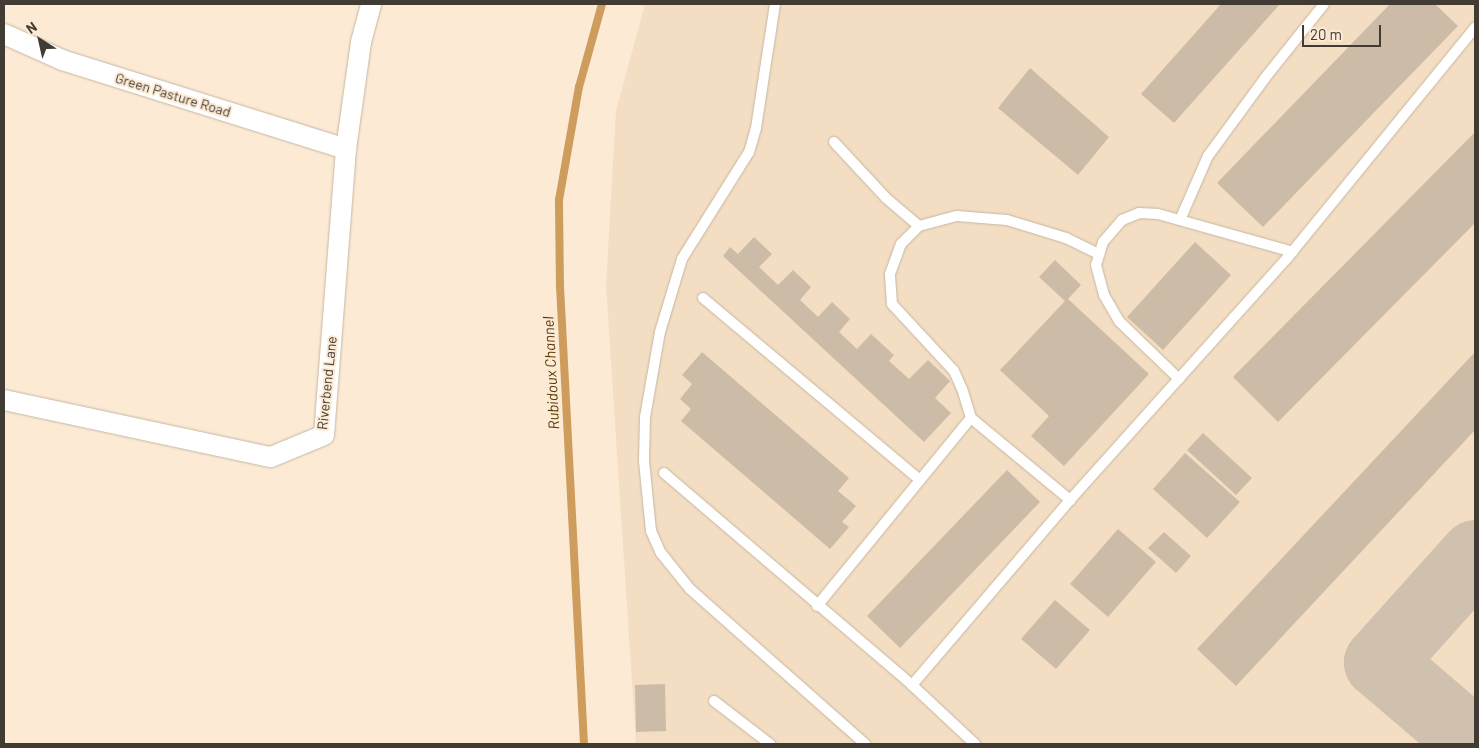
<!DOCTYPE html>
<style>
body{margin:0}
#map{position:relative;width:1479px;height:748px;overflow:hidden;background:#fcead5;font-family:Barlow,sans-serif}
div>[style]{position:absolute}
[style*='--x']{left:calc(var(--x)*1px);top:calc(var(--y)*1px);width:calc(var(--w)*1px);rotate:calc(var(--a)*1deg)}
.built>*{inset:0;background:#f4dec3}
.stream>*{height:8px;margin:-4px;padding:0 4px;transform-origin:4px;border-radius:4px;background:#ce9d5e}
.taxiway>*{height:71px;margin:-35.5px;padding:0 35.5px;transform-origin:35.5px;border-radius:35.5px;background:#d0c0ae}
.building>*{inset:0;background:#ccbba7}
.roads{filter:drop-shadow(0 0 1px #c6b6a1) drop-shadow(0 0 1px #c6b6a1)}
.lane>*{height:10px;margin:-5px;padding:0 5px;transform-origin:5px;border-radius:5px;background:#fff}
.street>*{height:20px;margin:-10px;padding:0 10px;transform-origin:10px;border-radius:10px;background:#fff}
span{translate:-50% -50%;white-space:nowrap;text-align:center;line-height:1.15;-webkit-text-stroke:4px #fcead5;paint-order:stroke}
.street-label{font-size:14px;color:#423b33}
.water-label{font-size:15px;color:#5b3a05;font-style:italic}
.frame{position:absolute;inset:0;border:5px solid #423b33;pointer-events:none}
.north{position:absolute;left:15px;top:15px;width:50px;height:50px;-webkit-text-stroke:4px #fcead5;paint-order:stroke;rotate:325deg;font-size:14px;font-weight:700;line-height:20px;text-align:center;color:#423b33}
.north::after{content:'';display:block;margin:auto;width:18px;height:22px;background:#423b33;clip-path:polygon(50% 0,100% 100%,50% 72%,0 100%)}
.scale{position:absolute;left:1302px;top:25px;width:79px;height:22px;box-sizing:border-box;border:2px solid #423b33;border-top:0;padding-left:6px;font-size:15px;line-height:18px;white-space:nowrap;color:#423b33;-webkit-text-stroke:4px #fcead5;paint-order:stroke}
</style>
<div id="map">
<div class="built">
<i style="clip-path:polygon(645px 4px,1475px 4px,1475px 744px,636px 744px,606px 285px,616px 111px)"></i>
</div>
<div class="stream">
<i style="--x:584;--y:744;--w:458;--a:-93"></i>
<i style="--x:560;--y:287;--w:87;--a:-90.7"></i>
<i style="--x:559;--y:200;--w:115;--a:-80"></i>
<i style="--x:579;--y:87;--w:86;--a:-74.5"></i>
</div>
<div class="taxiway">
<i style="--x:1475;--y:555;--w:144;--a:131.9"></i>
<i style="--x:1379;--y:662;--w:126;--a:40.5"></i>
</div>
<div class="building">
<i style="clip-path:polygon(1221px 4px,1280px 4px,1174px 123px,1141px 94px)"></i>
<i style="clip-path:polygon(1390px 4px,1435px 4px,1458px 26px,1263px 227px,1217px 183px)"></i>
<i style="clip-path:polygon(1030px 68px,1109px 137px,1078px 175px,998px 108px)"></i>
<i style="clip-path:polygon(1475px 132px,1475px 223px,1278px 422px,1233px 377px)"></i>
<i style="clip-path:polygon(754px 237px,772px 254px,759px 267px,778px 285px,793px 270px,811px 287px,800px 300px,818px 317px,832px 302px,850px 319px,839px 332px,857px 349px,871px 334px,894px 355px,889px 361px,909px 379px,928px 360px,950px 381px,935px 398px,951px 413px,924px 442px,723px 256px,730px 247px,738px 254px)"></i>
<i style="clip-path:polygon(1195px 242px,1231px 275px,1163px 350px,1127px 317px)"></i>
<i style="clip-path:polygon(1055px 260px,1081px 285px,1068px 299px,1149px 374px,1064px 466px,1031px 436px,1049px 416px,1000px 370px,1065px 301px,1039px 277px)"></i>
<i style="clip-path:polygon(702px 352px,849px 478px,838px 491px,856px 506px,842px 522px,849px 527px,830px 549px,681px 421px,691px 409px,680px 399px,692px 384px,682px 375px)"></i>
<i style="clip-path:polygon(1475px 352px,1475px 430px,1236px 686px,1197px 649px)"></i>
<i style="clip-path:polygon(1203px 433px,1252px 478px,1236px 495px,1187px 450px)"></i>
<i style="clip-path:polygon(1185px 453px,1240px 502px,1207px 538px,1153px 489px)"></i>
<i style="clip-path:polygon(1007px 470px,1040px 502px,900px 648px,867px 616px)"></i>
<i style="clip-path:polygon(1118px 529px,1156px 562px,1108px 617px,1070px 584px)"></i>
<i style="clip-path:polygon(1164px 532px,1191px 556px,1176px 573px,1148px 548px)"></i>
<i style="clip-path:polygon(1055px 600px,1090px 630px,1056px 669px,1021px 639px)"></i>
<i style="clip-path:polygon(665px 684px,666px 731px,636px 732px,635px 685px)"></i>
</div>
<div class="roads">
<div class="lane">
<i style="--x:775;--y:4;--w:125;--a:98.7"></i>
<i style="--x:756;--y:128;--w:25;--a:106"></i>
<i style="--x:749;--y:152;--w:126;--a:122.1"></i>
<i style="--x:682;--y:259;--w:76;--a:106.8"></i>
<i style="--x:660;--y:332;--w:86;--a:100"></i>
<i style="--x:645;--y:417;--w:44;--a:91.3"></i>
<i style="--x:644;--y:461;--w:70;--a:84.3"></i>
<i style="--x:651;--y:531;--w:24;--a:66"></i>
<i style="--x:661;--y:553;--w:46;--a:51.1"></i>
<i style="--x:690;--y:589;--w:234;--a:41.5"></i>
<i style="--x:834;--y:142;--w:76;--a:47.1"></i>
<i style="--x:886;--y:198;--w:43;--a:40.3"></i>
<i style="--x:1180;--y:220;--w:70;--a:-66.4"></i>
<i style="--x:1208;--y:156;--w:97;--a:-53.8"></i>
<i style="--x:1265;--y:78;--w:95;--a:-51.4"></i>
<i style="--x:703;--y:298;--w:283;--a:40"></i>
<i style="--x:1179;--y:379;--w:83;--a:-136"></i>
<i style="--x:1119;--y:321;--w:30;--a:-120"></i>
<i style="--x:1104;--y:295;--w:31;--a:-105"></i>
<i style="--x:1096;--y:265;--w:24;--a:-73"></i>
<i style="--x:1103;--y:242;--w:29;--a:-49"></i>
<i style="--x:1122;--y:220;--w:18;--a:-22"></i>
<i style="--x:1139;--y:213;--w:19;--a:3"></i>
<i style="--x:1158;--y:214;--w:140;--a:15.7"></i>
<i style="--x:971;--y:418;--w:30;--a:-107"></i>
<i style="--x:962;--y:389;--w:20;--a:-114"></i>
<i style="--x:954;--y:371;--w:91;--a:-132.8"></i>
<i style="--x:892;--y:304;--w:30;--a:-94"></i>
<i style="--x:890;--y:274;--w:32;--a:-70"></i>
<i style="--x:901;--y:244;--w:25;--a:-45"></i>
<i style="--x:919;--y:226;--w:39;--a:-15"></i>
<i style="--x:957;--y:216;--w:50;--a:4.6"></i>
<i style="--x:1007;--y:220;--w:62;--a:17"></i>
<i style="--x:1066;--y:238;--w:37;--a:26"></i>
<i style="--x:664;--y:473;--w:326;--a:40.5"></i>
<i style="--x:817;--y:606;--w:243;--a:-50.7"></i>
<i style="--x:971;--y:418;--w:129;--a:39.6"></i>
<i style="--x:714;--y:701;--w:71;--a:37.5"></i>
<i style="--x:975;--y:744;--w:86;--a:-136.9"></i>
<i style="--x:912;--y:685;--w:243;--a:-49.5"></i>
<i style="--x:1070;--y:500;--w:326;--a:-48.1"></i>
<i style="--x:1288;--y:257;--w:296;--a:-50.8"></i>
</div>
<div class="street">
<i style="--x:4;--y:34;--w:64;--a:24.1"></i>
<i style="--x:62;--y:60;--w:298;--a:17.4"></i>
<i style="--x:4;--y:400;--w:273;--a:12.1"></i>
<i style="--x:271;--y:457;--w:57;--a:-22.5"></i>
<i style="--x:324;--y:435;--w:287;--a:-85.6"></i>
<i style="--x:346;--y:149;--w:108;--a:-82"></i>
<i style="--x:361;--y:42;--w:39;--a:-75"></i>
</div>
</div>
<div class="street-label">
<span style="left:173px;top:95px;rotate:17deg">Green Pasture Road</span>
<span style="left:327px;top:383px;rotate:-84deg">Riverbend Lane</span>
</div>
<div class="water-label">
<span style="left:551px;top:373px;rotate:-93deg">Rubidoux Channel</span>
</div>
<div class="frame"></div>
<div class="north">N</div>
<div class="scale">20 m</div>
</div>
